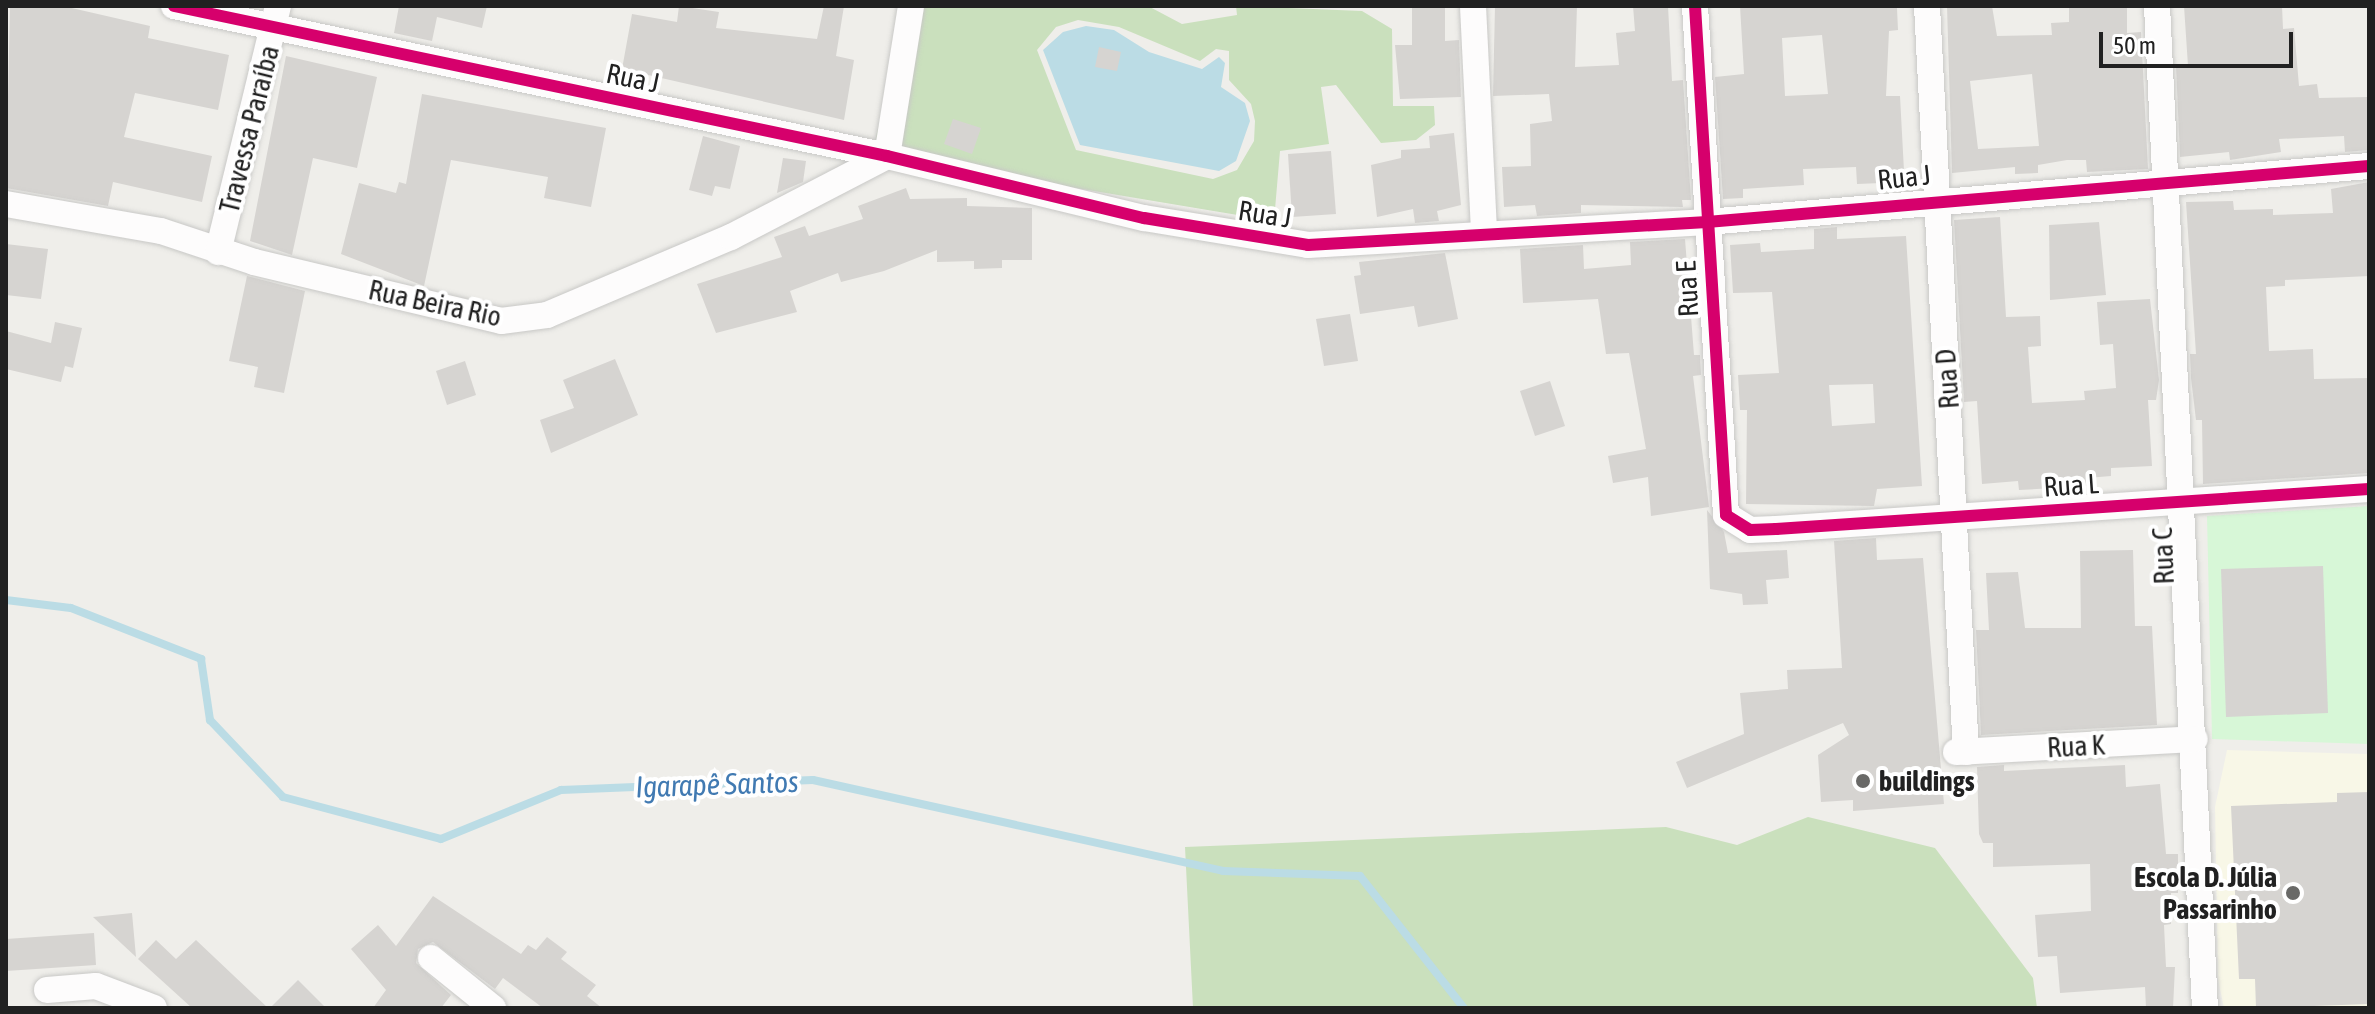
<!DOCTYPE html>
<meta charset="utf-8">
<style>
body{margin:0}
#map{position:relative;width:2375px;height:1014px;overflow:hidden;background:#efeeea;font-family:"Asap Condensed",sans-serif}
div>[style]{position:absolute}
[style*='--x']{left:calc(var(--x)*1px);top:calc(var(--y)*1px);width:calc(var(--w)*1px);rotate:calc(var(--a)*1deg)}
.education>*{inset:0;background:#f8f7e7}
.forest>*{inset:0;background:#cae0bd}
.park>*{inset:0;background:#d7f7d7}
.water>*{inset:0;background:#bbdce5}
.stream>*{height:8px;margin:-4px;padding:0 4px;transform-origin:4px;border-radius:4px;background:#bbdce5}
.building>*{inset:0;background:#d6d4d1}
.roads{filter:drop-shadow(0 0 2px #c8c8c6) drop-shadow(0 0 2px #c8c8c6)}
.minor>*{height:26px;margin:-13px;padding:0 13px;transform-origin:13px;border-radius:13px;background:#fdfcfc}
.cycleway>*{height:12px;margin:-6px;padding:0 6px;transform-origin:6px;border-radius:6px;background:#d6006c}
.dots>*{width:22px;height:22px;translate:-50% -50%;box-sizing:border-box;border:4px solid #fff;border-radius:50%}
span{translate:-50% -50%;white-space:nowrap;text-align:center;line-height:1.15;-webkit-text-stroke:8px #fff;paint-order:stroke}
.street-label{font-size:28px;color:#212121}
.poi-label{font-size:28px;color:#212121;font-weight:700}
.left{translate:0 -50%;text-align:left}
.right{translate:-100% -50%;text-align:right}
.water-label{font-size:30px;color:#417ab2;font-style:italic}
.frame{position:absolute;inset:0;border:8px solid #212121;pointer-events:none}
.scale{position:absolute;left:2099px;top:32px;width:194px;height:36px;box-sizing:border-box;border:4px solid #212121;border-top:0;padding-left:10px;font-size:24px;line-height:28px;white-space:nowrap;color:#212121;-webkit-text-stroke:6px #fff;paint-order:stroke}
</style>
<div id="map">
<div class="education">
<i style="clip-path:polygon(2227px 750px,2369px 754px,2369px 1008px,2224px 1008px,2218px 980px,2215px 807px)"></i>
</div>
<div class="forest">
<i style="clip-path:polygon(evenodd,906px 6px,1148px 6px,1182px 24px,1237px 15px,1236px 6px,1362px 11px,1392px 29px,1393px 106px,1434px 106px,1435px 125px,1416px 140px,1381px 143px,1336px 85px,1321px 87px,1329px 144px,1280px 151px,1274px 221px,872px 154px,906px 6px,1078px 20px,1119px 27px,1200px 61px,1216px 49px,1229px 51px,1229px 80px,1251px 104px,1255px 121px,1254px 141px,1237px 170px,1213px 179px,1076px 150px,1037px 50px,1056px 27px,1078px 20px)"></i>
<i style="clip-path:polygon(1808px 817px,1935px 848px,2033px 978px,2037px 1008px,1193px 1008px,1185px 847px,1666px 827px,1737px 845px)"></i>
</div>
<div class="park">
<i style="clip-path:polygon(2369px 506px,2369px 744px,2212px 739px,2207px 516px)"></i>
</div>
<div class="water">
<i style="clip-path:polygon(1086px 26px,1114px 30px,1149px 52px,1202px 69px,1219px 57px,1225px 63px,1221px 87px,1245px 103px,1250px 121px,1236px 161px,1219px 171px,1080px 145px,1043px 50px,1063px 32px)"></i>
</div>
<div class="stream">
<i style="--x:6;--y:600;--w:65;--a:7"></i>
<i style="--x:71;--y:608;--w:140;--a:21.4"></i>
<i style="--x:201;--y:659;--w:62;--a:81.6"></i>
<i style="--x:210;--y:720;--w:106;--a:46.5"></i>
<i style="--x:283;--y:797;--w:163;--a:14.9"></i>
<i style="--x:441;--y:839;--w:130;--a:-22.2"></i>
<i style="--x:561;--y:790;--w:252;--a:-2.3"></i>
<i style="--x:813;--y:780;--w:420;--a:12.5"></i>
<i style="--x:1223;--y:871;--w:137;--a:2.1"></i>
<i style="--x:1360;--y:876;--w:168;--a:51.8"></i>
</div>
<div class="building">
<i style="clip-path:polygon(10px 6px,63px 6px,150px 26px,148px 38px,229px 55px,218px 110px,135px 93px,124px 137px,212px 156px,202px 202px,113px 182px,108px 206px,6px 188px)"></i>
<i style="clip-path:polygon(399px 6px,487px 6px,482px 28px,437px 17px,432px 41px,394px 33px)"></i>
<i style="clip-path:polygon(679px 6px,719px 12px,716px 28px,817px 39px,824px 6px,844px 6px,836px 56px,854px 60px,844px 120px,622px 69px,632px 14px,677px 22px)"></i>
<i style="clip-path:polygon(1412px 6px,1445px 6px,1445px 41px,1459px 40px,1461px 97px,1400px 99px,1395px 45px,1412px 45px)"></i>
<i style="clip-path:polygon(1495px 6px,1577px 6px,1575px 67px,1619px 65px,1616px 33px,1635px 31px,1633px 6px,1668px 6px,1672px 81px,1683px 80px,1691px 200px,1682px 200px,1683px 207px,1581px 205px,1581px 213px,1537px 216px,1535px 205px,1504px 207px,1502px 167px,1531px 166px,1530px 124px,1552px 121px,1549px 94px,1493px 96px)"></i>
<i style="clip-path:polygon(evenodd,1740px 6px,1897px 8px,1898px 30px,1889px 31px,1886px 96px,1900px 96px,1904px 171px,1880px 171px,1881px 183px,1857px 184px,1856px 167px,1803px 169px,1804px 185px,1743px 189px,1743px 198px,1723px 199px,1715px 77px,1744px 74px,1740px 6px,1822px 35px,1828px 94px,1785px 96px,1782px 38px,1822px 35px)"></i>
<i style="clip-path:polygon(evenodd,1947px 6px,1992px 6px,1997px 36px,2052px 35px,2051px 23px,2069px 22px,2069px 6px,2127px 6px,2127px 33px,2141px 32px,2148px 169px,2087px 172px,2086px 160px,2067px 160px,2038px 165px,2038px 173px,2015px 174px,2015px 167px,1952px 173px,1947px 6px,2032px 74px,2039px 146px,1978px 149px,1970px 81px,2032px 74px)"></i>
<i style="clip-path:polygon(2184px 6px,2282px 6px,2283px 29px,2294px 28px,2299px 86px,2317px 84px,2319px 98px,2368px 97px,2369px 150px,2345px 152px,2344px 136px,2279px 139px,2281px 152px,2230px 160px,2229px 152px,2180px 157px,2176px 66px,2188px 66px)"></i>
<i style="clip-path:polygon(1099px 47px,1121px 52px,1117px 71px,1095px 67px)"></i>
<i style="clip-path:polygon(286px 56px,377px 77px,357px 168px,313px 158px,292px 255px,250px 241px)"></i>
<i style="clip-path:polygon(422px 94px,606px 128px,591px 207px,544px 198px,548px 177px,451px 160px,424px 286px,341px 254px,359px 183px,396px 193px,399px 182px,406px 184px)"></i>
<i style="clip-path:polygon(953px 119px,981px 128px,972px 154px,944px 144px)"></i>
<i style="clip-path:polygon(1454px 133px,1461px 205px,1437px 211px,1439px 221px,1415px 223px,1413px 209px,1377px 217px,1371px 165px,1401px 158px,1401px 150px,1430px 148px,1429px 136px)"></i>
<i style="clip-path:polygon(703px 136px,740px 146px,730px 189px,715px 186px,712px 196px,689px 190px)"></i>
<i style="clip-path:polygon(1331px 151px,1336px 214px,1292px 217px,1288px 154px)"></i>
<i style="clip-path:polygon(783px 158px,806px 161px,803px 182px,777px 193px)"></i>
<i style="clip-path:polygon(2369px 182px,2369px 276px,2285px 280px,2285px 286px,2266px 287px,2269px 351px,2313px 349px,2314px 379px,2369px 378px,2369px 473px,2203px 484px,2202px 420px,2196px 420px,2191px 378px,2190px 354px,2196px 354px,2186px 202px,2233px 201px,2234px 210px,2273px 209px,2273px 215px,2333px 213px,2331px 189px)"></i>
<i style="clip-path:polygon(906px 188px,910px 199px,967px 198px,967px 206px,1032px 208px,1032px 260px,1002px 260px,1002px 268px,974px 269px,974px 261px,937px 262px,937px 250px,884px 271px,841px 282px,838px 273px,790px 291px,797px 312px,716px 333px,697px 284px,782px 257px,774px 237px,805px 226px,809px 236px,863px 219px,858px 206px)"></i>
<i style="clip-path:polygon(2000px 217px,2006px 317px,2040px 316px,2041px 346px,2028px 347px,2032px 403px,2085px 400px,2084px 391px,2116px 388px,2113px 344px,2100px 345px,2097px 302px,2150px 299px,2159px 380px,2156px 400px,2148px 400px,2152px 466px,2111px 468px,2111px 476px,2087px 478px,2088px 486px,2019px 490px,2018px 481px,1982px 484px,1977px 401px,1964px 402px,1954px 220px)"></i>
<i style="clip-path:polygon(2099px 222px,2106px 295px,2050px 300px,2049px 225px)"></i>
<i style="clip-path:polygon(evenodd,1837px 227px,1837px 239px,1906px 236px,1922px 486px,1877px 489px,1874px 506px,1746px 504px,1747px 410px,1740px 410px,1738px 375px,1779px 373px,1772px 292px,1733px 293px,1730px 245px,1760px 243px,1761px 252px,1814px 249px,1814px 229px,1837px 227px,1873px 384px,1875px 423px,1832px 426px,1829px 385px,1873px 384px)"></i>
<i style="clip-path:polygon(1685px 239px,1694px 355px,1700px 355px,1701px 375px,1693px 376px,1709px 507px,1651px 516px,1648px 477px,1613px 483px,1608px 456px,1646px 449px,1629px 353px,1606px 354px,1598px 299px,1523px 303px,1520px 249px,1583px 245px,1584px 269px,1631px 265px,1630px 242px)"></i>
<i style="clip-path:polygon(6px 244px,48px 249px,41px 299px,6px 295px)"></i>
<i style="clip-path:polygon(1445px 253px,1458px 319px,1418px 327px,1414px 306px,1360px 314px,1354px 276px,1361px 275px,1359px 262px)"></i>
<i style="clip-path:polygon(247px 276px,305px 291px,284px 393px,254px 387px,258px 367px,229px 361px)"></i>
<i style="clip-path:polygon(1350px 314px,1358px 361px,1324px 366px,1316px 319px)"></i>
<i style="clip-path:polygon(55px 322px,82px 328px,73px 368px,65px 366px,61px 382px,6px 369px,6px 331px,51px 343px)"></i>
<i style="clip-path:polygon(615px 359px,638px 415px,551px 453px,540px 420px,574px 408px,563px 380px)"></i>
<i style="clip-path:polygon(465px 361px,476px 395px,447px 405px,436px 371px)"></i>
<i style="clip-path:polygon(1550px 381px,1565px 426px,1535px 436px,1520px 391px)"></i>
<i style="clip-path:polygon(1707px 510px,1724px 532px,1728px 553px,1787px 550px,1789px 578px,1766px 580px,1768px 604px,1743px 605px,1742px 594px,1710px 589px)"></i>
<i style="clip-path:polygon(1876px 538px,1877px 560px,1923px 558px,1944px 804px,1853px 811px,1853px 800px,1821px 802px,1818px 755px,1849px 735px,1843px 723px,1687px 788px,1676px 762px,1744px 734px,1740px 693px,1788px 689px,1787px 670px,1842px 668px,1834px 541px)"></i>
<i style="clip-path:polygon(2133px 550px,2135px 626px,2152px 626px,2157px 725px,1981px 735px,1976px 630px,1989px 630px,1986px 573px,2018px 572px,2025px 628px,2081px 628px,2080px 551px)"></i>
<i style="clip-path:polygon(2323px 566px,2328px 713px,2226px 717px,2221px 569px)"></i>
<i style="clip-path:polygon(2004px 765px,2004px 771px,2125px 765px,2126px 787px,2160px 784px,2166px 854px,2178px 854px,2178px 893px,2171px 893px,2171px 924px,2164px 925px,2166px 967px,2175px 967px,2173px 1008px,2146px 1008px,2145px 987px,2060px 993px,2057px 956px,2038px 957px,2035px 915px,2091px 911px,2090px 864px,1993px 867px,1993px 843px,1983px 843px,1979px 834px,1977px 767px)"></i>
<i style="clip-path:polygon(2369px 792px,2369px 1004px,2256px 1008px,2255px 979px,2239px 979px,2231px 806px,2337px 802px,2337px 793px)"></i>
<i style="clip-path:polygon(433px 896px,521px 954px,528px 945px,536px 950px,547px 937px,567px 952px,561px 959px,596px 985px,587px 996px,602px 1008px,543px 1008px,503px 978px,495px 989px,433px 942px,418px 949px,416px 963px,451px 995px,441px 1008px,373px 1008px,386px 990px,351px 949px,378px 925px,396px 946px)"></i>
<i style="clip-path:polygon(132px 913px,136px 957px,93px 917px)"></i>
<i style="clip-path:polygon(94px 933px,96px 965px,6px 971px,6px 939px)"></i>
<i style="clip-path:polygon(156px 940px,176px 959px,196px 940px,268px 1008px,192px 1008px,138px 959px)"></i>
<i style="clip-path:polygon(298px 980px,326px 1008px,270px 1008px)"></i>
</div>
<div class="roads">
<div class="minor">
<i style="--x:174;--y:6;--w:729;--a:11.88"></i>
<i style="--x:887;--y:156;--w:264;--a:13.6"></i>
<i style="--x:1144;--y:218;--w:166;--a:9.3"></i>
<i style="--x:1308;--y:245;--w:400;--a:-3.3"></i>
<i style="--x:1707;--y:222;--w:664;--a:-4.84"></i>
<i style="--x:1473;--y:6;--w:225;--a:87.2"></i>
<i style="--x:1695;--y:6;--w:510;--a:86.51"></i>
<i style="--x:1726;--y:515;--w:28;--a:32"></i>
<i style="--x:1750;--y:530;--w:26;--a:-2"></i>
<i style="--x:1776;--y:529;--w:594;--a:-3.86"></i>
<i style="--x:1927;--y:6;--w:747;--a:87.01"></i>
<i style="--x:2157;--y:6;--w:1003;--a:87.26"></i>
<i style="--x:6;--y:204;--w:157;--a:9.9"></i>
<i style="--x:161;--y:231;--w:98;--a:18.4"></i>
<i style="--x:254;--y:262;--w:254;--a:13.4"></i>
<i style="--x:501;--y:321;--w:46;--a:-7.4"></i>
<i style="--x:547;--y:315;--w:200;--a:-23"></i>
<i style="--x:731;--y:237;--w:176;--a:-27.4"></i>
<i style="--x:887;--y:156;--w:152;--a:-80.9"></i>
<i style="--x:218;--y:252;--w:253;--a:-76.3"></i>
<i style="--x:1956;--y:752;--w:239;--a:-3.1"></i>
<i style="--x:431;--y:958;--w:80;--a:38.9"></i>
<i style="--x:47;--y:990;--w:49;--a:-4.7"></i>
<i style="--x:96;--y:986;--w:62;--a:20.8"></i>
</div>
</div>
<div class="cycleway">
<i style="--x:174;--y:6;--w:729;--a:11.88"></i>
<i style="--x:887;--y:156;--w:264;--a:13.6"></i>
<i style="--x:1144;--y:218;--w:166;--a:9.3"></i>
<i style="--x:1308;--y:245;--w:400;--a:-3.3"></i>
<i style="--x:1707;--y:222;--w:664;--a:-4.84"></i>
<i style="--x:1695;--y:6;--w:510;--a:86.51"></i>
<i style="--x:1726;--y:515;--w:28;--a:32"></i>
<i style="--x:1750;--y:530;--w:26;--a:-2"></i>
<i style="--x:1776;--y:529;--w:594;--a:-3.86"></i>
</div>
<div class="dots">
<i style="left:1863px;top:781px;background:#696967"></i>
<i style="left:2293px;top:893px;background:#696967"></i>
</div>
<div class="street-label">
<span style="left:633px;top:78px;rotate:12deg">Rua J</span>
<span style="left:249px;top:129px;rotate:-76deg">Travessa Paraíba</span>
<span style="left:1904px;top:177px;rotate:-6deg">Rua J</span>
<span style="left:1265px;top:214px;rotate:9deg">Rua J</span>
<span style="left:1687px;top:289px;rotate:-93deg">Rua E</span>
<span style="left:435px;top:303px;rotate:12deg">Rua Beira Rio</span>
<span style="left:1947px;top:379px;rotate:-94deg">Rua D</span>
<span style="left:2071px;top:485px;rotate:-4deg">Rua L</span>
<span style="left:2163px;top:556px;rotate:-92deg">Rua C</span>
<span style="left:2076px;top:746px;rotate:-3deg">Rua K</span>
</div>
<div class="poi-label">
<span class="left" style="left:1879px;top:781px">buildings</span>
<span class="right" style="left:2277px;top:893px">Escola D. Júlia<br>Passarinho</span>
</div>
<div class="water-label">
<span style="left:717px;top:784px;rotate:-2deg">Igarapê Santos</span>
</div>
<div class="frame"></div>
<div class="scale">50 m</div>
</div>
